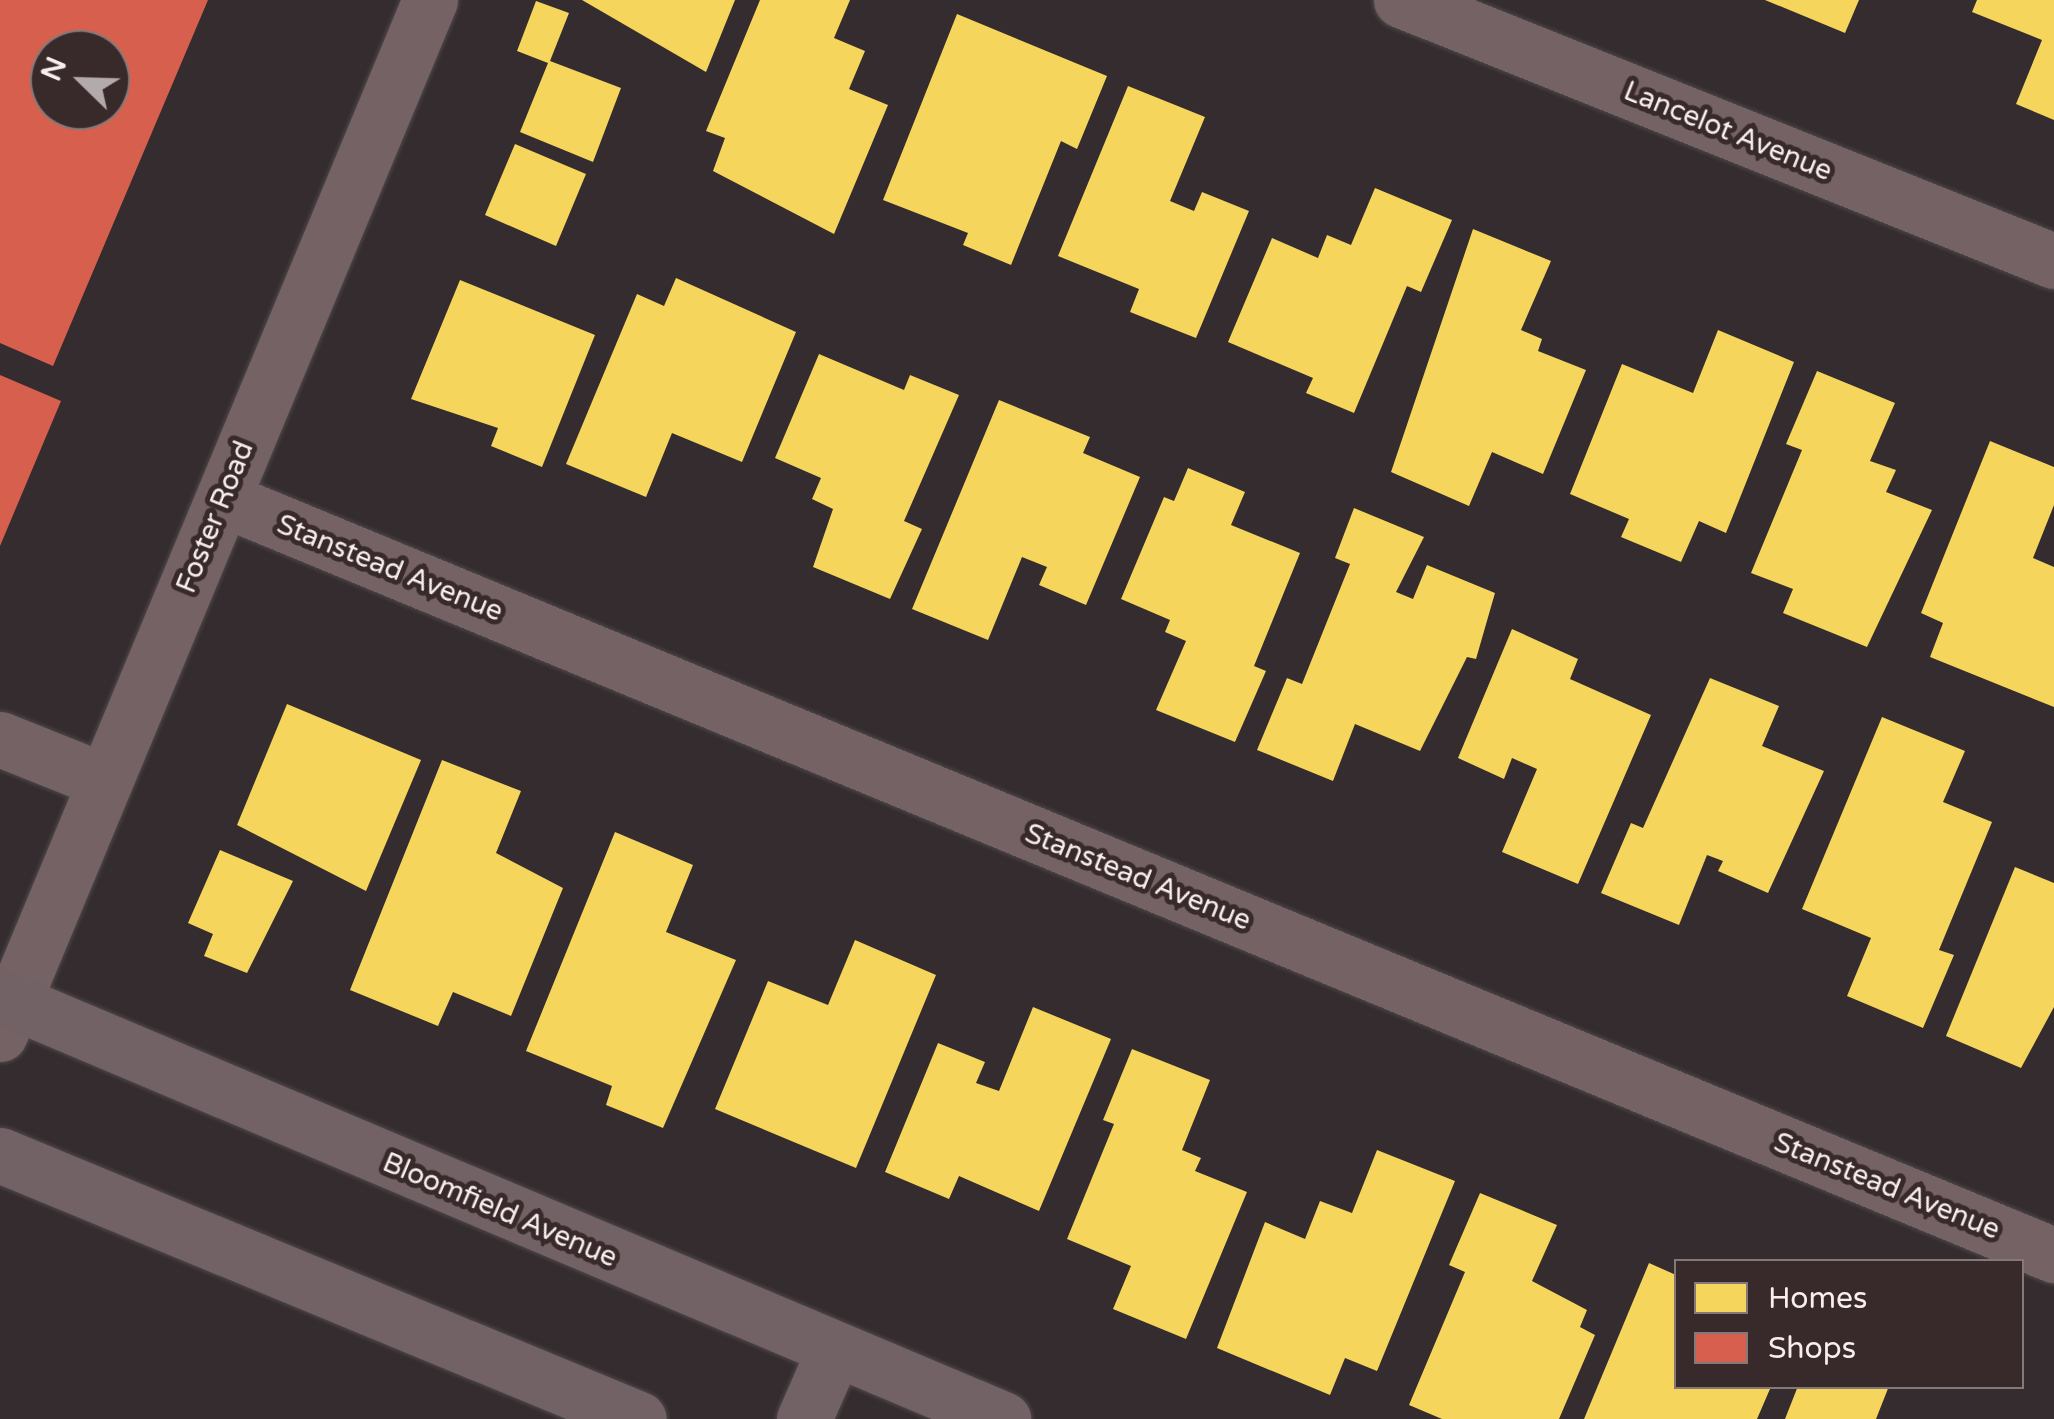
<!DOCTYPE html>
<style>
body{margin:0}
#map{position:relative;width:2054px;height:1419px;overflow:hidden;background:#342c2e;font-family:"Varela Round",sans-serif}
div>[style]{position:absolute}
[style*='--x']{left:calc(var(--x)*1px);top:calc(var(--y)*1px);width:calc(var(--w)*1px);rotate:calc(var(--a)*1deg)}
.homes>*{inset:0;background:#f6d55c}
.shops>*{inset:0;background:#d6604d}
.roads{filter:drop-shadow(0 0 2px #4f484a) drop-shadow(0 0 2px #4f484a)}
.minor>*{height:55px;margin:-27.5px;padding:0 27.5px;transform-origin:27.5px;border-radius:27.5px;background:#746264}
.major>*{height:55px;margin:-27.5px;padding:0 27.5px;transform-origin:27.5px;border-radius:27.5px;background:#726265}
span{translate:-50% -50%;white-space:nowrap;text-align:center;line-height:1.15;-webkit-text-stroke:10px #38292b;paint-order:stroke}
.street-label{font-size:28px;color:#f8eeee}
.legend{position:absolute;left:1674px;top:1259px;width:350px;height:130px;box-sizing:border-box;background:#38292b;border:2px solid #857879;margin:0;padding:12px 18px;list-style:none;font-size:30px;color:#f8eeee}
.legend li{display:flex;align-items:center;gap:20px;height:50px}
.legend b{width:50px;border:2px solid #857879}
.north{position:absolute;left:30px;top:30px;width:100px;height:100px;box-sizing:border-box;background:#38292b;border:2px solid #857879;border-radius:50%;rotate:293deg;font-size:28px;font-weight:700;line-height:40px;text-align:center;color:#f8eeee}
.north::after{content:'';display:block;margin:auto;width:35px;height:45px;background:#b3aaab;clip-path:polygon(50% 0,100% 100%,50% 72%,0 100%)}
</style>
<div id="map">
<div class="homes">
<i style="clip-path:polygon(582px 0,735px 0,706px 72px)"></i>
<i style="clip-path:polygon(760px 0,850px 0,834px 38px,865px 51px,849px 89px,888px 105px,834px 234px,713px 171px,725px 138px,706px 131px)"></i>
<i style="clip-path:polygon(1765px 0,1859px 0,1845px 33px)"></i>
<i style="clip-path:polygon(1977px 0,2054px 0,2054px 120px,2016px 104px,2042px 40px,1972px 12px)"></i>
<i style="clip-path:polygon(536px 1px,569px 13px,550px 61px,621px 88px,593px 162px,520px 132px,548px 63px,517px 51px)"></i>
<i style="clip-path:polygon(957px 14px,1107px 76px,1077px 149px,1061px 141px,1011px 265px,963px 245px,968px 233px,883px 200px)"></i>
<i style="clip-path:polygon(1128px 86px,1205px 117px,1170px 201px,1194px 211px,1202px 192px,1249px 211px,1196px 338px,1130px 312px,1139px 289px,1058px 256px)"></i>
<i style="clip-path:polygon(515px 144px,586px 174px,556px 246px,485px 215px)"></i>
<i style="clip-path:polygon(1375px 188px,1452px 220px,1421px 292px,1407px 286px,1354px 413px,1306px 393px,1313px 378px,1228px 342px,1272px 238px,1318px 258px,1327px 235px,1351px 245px)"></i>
<i style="clip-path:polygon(1473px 229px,1551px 261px,1521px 330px,1542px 339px,1538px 351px,1586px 370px,1543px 474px,1492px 452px,1469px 506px,1391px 472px)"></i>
<i style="clip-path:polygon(676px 278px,796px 332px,742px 462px,672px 433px,646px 497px,566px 464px,637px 294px,664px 306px)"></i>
<i style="clip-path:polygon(460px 280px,595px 335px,542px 467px,491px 446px,498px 428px,411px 399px)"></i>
<i style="clip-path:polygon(1718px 330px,1794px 362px,1726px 533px,1699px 521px,1681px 562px,1621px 537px,1629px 519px,1570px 494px,1622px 364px,1693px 393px)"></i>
<i style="clip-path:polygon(819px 354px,904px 390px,910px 375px,959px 395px,904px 521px,922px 529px,890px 599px,813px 567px,833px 509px,812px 499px,821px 478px,775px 458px)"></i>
<i style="clip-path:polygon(1817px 371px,1895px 403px,1870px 461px,1896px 470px,1886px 492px,1932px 510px,1867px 647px,1783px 613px,1793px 589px,1751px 573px,1802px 450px,1786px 444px)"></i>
<i style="clip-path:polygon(999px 400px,1090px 437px,1083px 453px,1140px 477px,1086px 605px,1039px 585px,1047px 567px,1022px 557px,988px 640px,912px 609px)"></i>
<i style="clip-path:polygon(1990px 441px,2054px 467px,2054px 505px,2033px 558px,2054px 567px,2054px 707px,1930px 657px,1943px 623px,1921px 613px)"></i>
<i style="clip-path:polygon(1188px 468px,1245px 492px,1231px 525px,1300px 553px,1254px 666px,1266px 671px,1235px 742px,1156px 710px,1186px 641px,1165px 632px,1170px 620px,1121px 599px,1164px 497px,1174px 501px)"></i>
<i style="clip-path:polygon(1354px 508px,1424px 537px,1396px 592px,1413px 599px,1427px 565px,1495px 593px,1476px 659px,1467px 657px,1420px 751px,1355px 724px,1333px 781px,1257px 750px,1287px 678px,1302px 684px,1350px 564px,1335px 558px)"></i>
<i style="clip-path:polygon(1512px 629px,1578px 659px,1570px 679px,1651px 715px,1578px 884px,1502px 852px,1537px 769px,1512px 758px,1504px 779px,1458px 758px)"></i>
<i style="clip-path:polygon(1710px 678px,1779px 706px,1762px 746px,1824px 771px,1768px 893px,1718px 871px,1723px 861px,1707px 855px,1679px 925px,1601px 893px,1631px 823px,1643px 828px)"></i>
<i style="clip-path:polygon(287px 704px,421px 760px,366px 891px,237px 825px)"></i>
<i style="clip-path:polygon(1882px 717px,1965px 751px,1943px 802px,1992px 822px,1939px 950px,1954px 955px,1923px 1028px,1847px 996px,1871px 938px,1802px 909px)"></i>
<i style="clip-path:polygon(442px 760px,521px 791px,496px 853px,563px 888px,511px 1016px,453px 992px,438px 1026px,350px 990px)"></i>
<i style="clip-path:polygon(615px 832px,693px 865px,666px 932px,736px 960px,663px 1128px,606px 1105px,612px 1086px,526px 1051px)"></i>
<i style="clip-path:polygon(220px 850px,293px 881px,247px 973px,204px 956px,213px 934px,188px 923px)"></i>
<i style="clip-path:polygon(2015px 867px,2054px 883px,2054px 1007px,2021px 1068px,1946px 1036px)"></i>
<i style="clip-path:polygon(855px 940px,936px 975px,856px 1168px,715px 1109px,768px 981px,828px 1005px)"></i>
<i style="clip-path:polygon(1033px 1007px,1111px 1039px,1039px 1211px,959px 1176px,949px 1199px,885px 1172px,938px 1043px,985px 1062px,976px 1083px,999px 1091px)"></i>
<i style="clip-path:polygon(1132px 1049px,1210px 1080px,1182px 1150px,1201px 1158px,1195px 1171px,1247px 1192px,1186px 1339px,1113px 1309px,1131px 1266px,1067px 1239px,1114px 1124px,1103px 1120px)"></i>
<i style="clip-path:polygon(1377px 1150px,1455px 1181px,1377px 1371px,1345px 1358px,1330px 1395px,1217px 1348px,1265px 1222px,1305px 1239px,1320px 1201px,1352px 1213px)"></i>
<i style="clip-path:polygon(1480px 1193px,1557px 1225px,1532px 1281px,1587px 1310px,1580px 1327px,1595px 1335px,1559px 1419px,1442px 1419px,1409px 1405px,1465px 1272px,1449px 1265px)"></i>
<i style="clip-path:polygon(1649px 1263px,1676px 1275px,1676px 1386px,1763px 1386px,1770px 1389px,1757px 1419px,1584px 1419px)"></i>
<i style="clip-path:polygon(1798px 1386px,1889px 1386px,1876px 1419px,1785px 1419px)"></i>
</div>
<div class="shops">
<i style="clip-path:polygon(evenodd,0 0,208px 0,53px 366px,0 343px,0 0,50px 50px,110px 50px,110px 110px,50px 110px,50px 50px)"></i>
<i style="clip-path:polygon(0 375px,61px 401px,0 546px)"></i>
</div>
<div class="roads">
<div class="minor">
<i style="--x:1401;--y:0;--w:703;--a:21.79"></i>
<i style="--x:223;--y:499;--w:1981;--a:22.44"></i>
<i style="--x:0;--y:739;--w:113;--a:21.8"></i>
<i style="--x:0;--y:1034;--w:1120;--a:-67.42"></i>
</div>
<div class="major">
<i style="--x:0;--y:996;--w:1089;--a:22.87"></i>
<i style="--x:0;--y:1155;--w:691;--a:22.45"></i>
<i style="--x:804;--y:1419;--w:72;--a:-66.3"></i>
</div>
</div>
<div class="street-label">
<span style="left:1728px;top:131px;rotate:22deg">Lancelot Avenue</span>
<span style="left:215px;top:517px;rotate:-68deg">Foster Road</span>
<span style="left:390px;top:568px;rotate:22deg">Stanstead Avenue</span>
<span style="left:1138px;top:877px;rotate:22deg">Stanstead Avenue</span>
<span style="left:1887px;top:1186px;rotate:22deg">Stanstead Avenue</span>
<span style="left:500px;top:1210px;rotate:23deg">Bloomfield Avenue</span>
</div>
<ul class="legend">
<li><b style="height:28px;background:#f6d55c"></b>Homes</li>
<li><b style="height:28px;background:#d6604d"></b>Shops</li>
</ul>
<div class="north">N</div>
</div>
